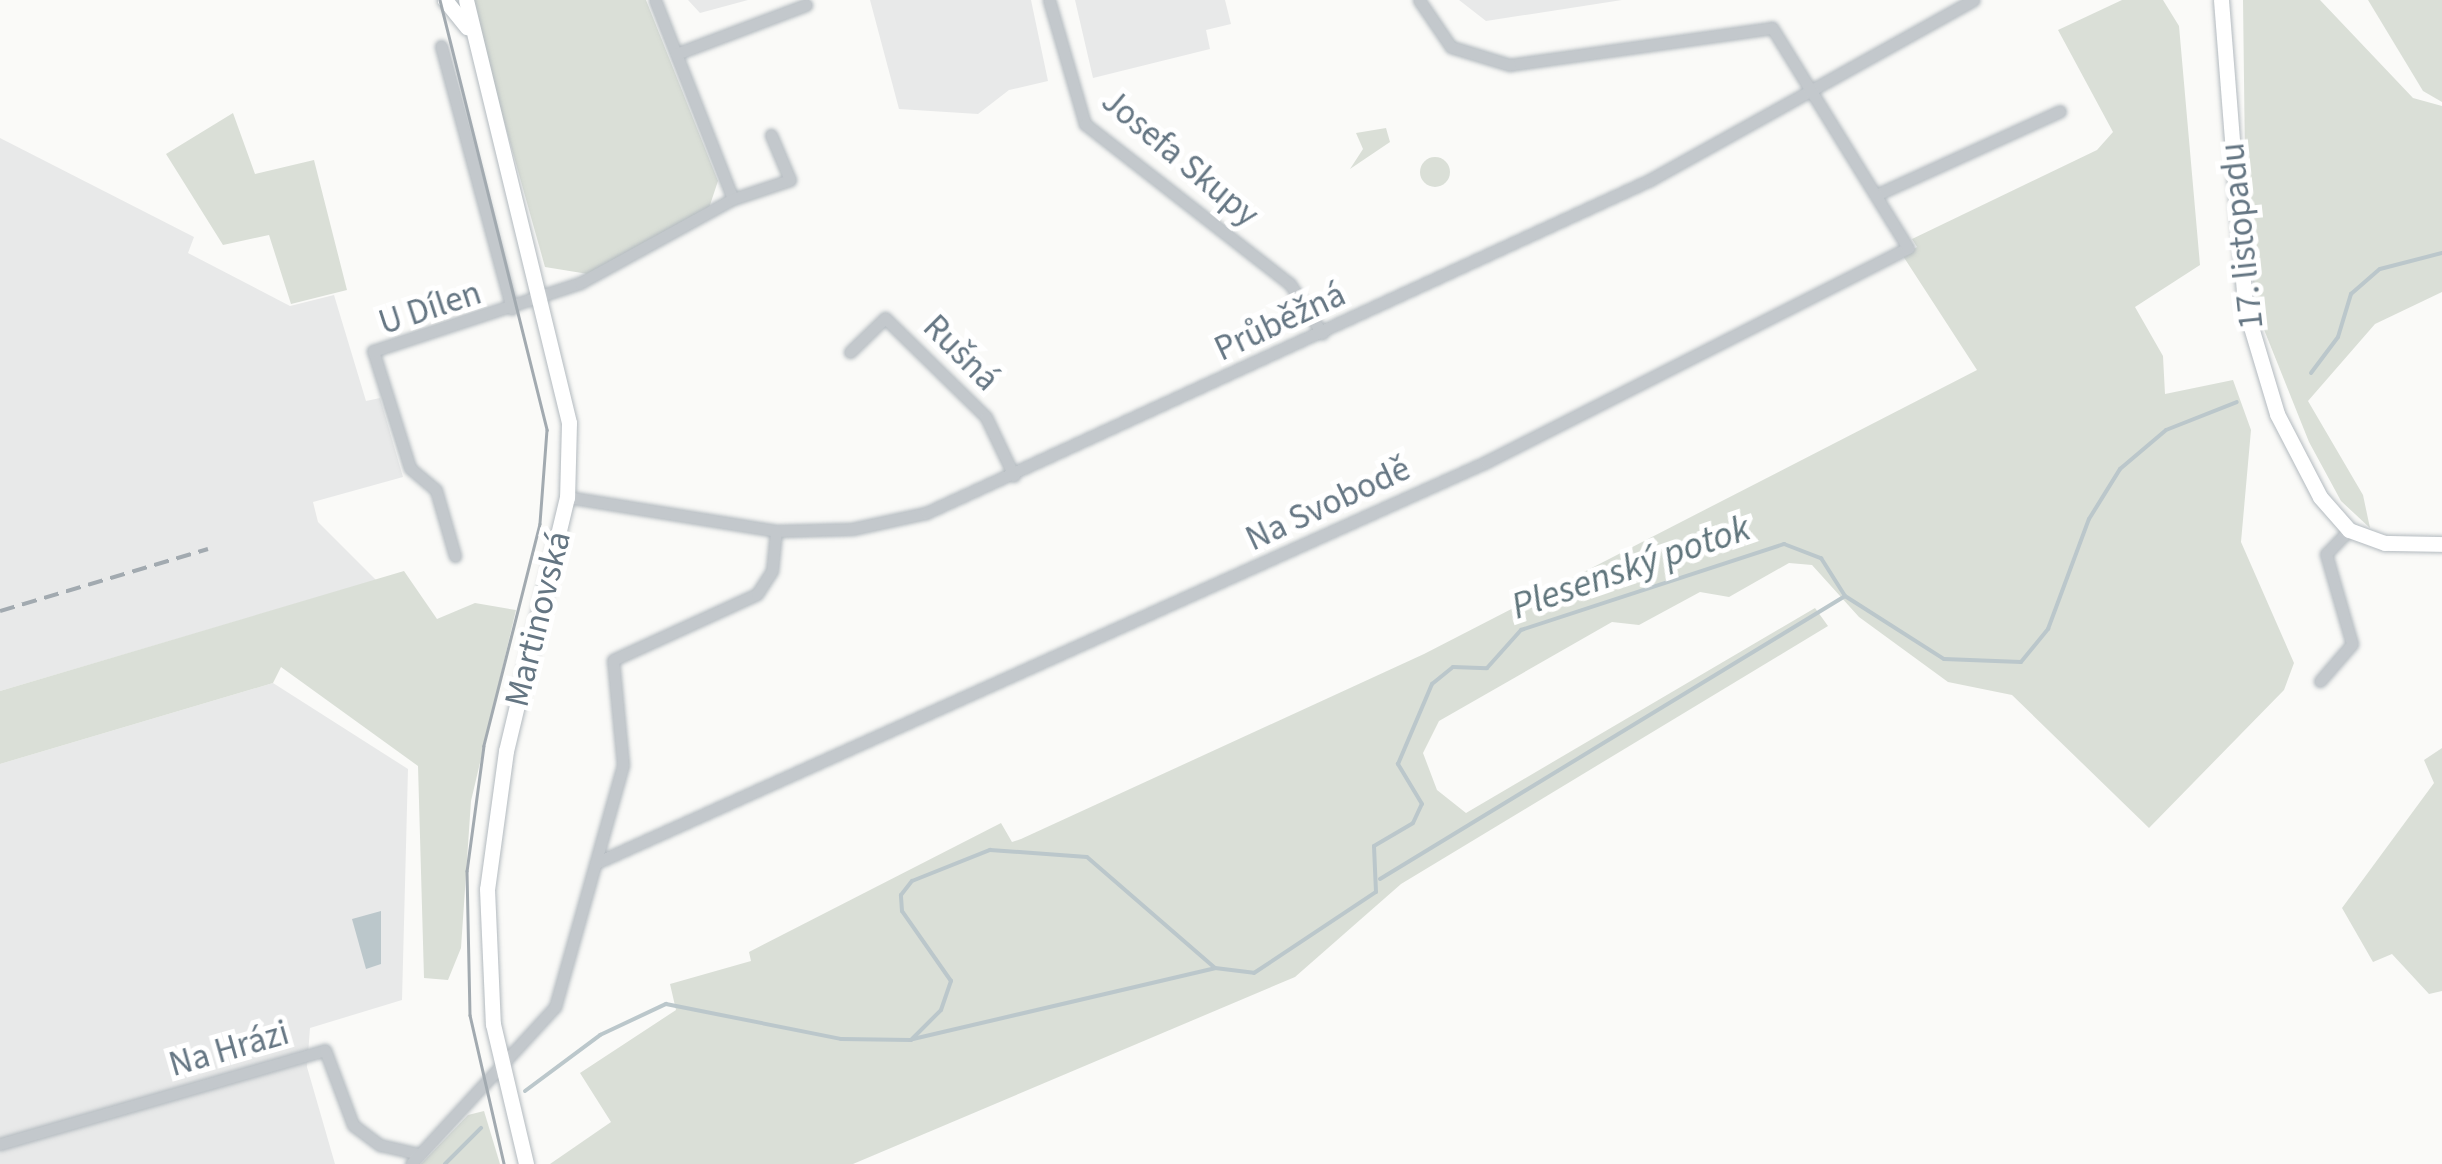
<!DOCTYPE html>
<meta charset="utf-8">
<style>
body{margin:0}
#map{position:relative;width:2442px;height:1164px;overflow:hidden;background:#fafaf8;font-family:"Source Sans 3",sans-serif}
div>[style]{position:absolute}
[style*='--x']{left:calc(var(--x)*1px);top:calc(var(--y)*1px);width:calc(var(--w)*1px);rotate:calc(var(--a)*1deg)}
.built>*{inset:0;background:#e8e9e9}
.green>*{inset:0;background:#dadfd7}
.round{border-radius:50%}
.water>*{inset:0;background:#bbc7cb}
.stream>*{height:4px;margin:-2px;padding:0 2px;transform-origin:2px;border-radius:2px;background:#bbc7cb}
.roads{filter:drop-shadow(0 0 2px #b3babf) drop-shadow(0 0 2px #b3babf)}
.street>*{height:11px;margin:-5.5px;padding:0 5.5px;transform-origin:5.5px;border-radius:5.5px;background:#c3c8cc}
.secondary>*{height:15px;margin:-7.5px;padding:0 7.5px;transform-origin:7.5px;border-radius:7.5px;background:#fff}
.tram>*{height:2.5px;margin:-1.25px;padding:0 1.25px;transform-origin:1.25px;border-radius:1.25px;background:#a2aab0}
.rail>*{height:4px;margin-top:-2px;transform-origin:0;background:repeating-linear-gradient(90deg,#a2aab0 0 15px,transparent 0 23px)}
span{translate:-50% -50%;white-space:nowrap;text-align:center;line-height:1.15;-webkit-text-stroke:10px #fff;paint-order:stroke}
.street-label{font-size:35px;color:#657683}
.water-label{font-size:38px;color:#60757c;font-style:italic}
</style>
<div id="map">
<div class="built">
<i style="clip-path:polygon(688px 0,748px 0,700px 13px)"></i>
<i style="clip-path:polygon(870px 0,1031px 0,1048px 81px,1009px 90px,978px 114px,899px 109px)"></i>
<i style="clip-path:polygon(1075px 0,1225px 0,1231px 24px,1206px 30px,1210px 49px,1093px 78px)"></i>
<i style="clip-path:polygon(1459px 0,1622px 0,1486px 21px)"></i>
<i style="clip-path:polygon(0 138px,194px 237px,188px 253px,290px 306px,334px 295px,366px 401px,380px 398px,403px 477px,313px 502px,318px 522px,376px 580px,0 691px)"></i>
<i style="clip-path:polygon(273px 683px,408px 769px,402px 1000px,310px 1028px,307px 1067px,335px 1164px,0 1164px,0 764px)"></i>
</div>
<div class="green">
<i style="clip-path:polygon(470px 0,646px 0,718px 181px,708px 211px,588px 274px,545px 267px)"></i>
<i style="clip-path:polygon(2122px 0,2163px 0,2179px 26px,2200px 265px,2135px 307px,2163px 356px,2165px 394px,2233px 380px,2251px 430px,2241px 542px,2294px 663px,2284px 690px,2149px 828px,2012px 695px,1948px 682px,1859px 617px,1812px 565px,1789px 563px,1729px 597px,1700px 592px,1639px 625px,1612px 622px,1439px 721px,1423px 753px,1437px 790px,1466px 813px,1815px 608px,1828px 626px,1401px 884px,1295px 977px,853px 1164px,550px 1164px,611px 1122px,580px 1073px,676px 1010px,670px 984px,751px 961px,749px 952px,1001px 823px,1012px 842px,1021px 839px,1424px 654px,1977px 370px,1903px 256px,1917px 247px,1912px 239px,2097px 150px,2113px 132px,2058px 30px)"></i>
<i style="clip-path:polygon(2243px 0,2320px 0,2413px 98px,2442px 106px,2442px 292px,2375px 324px,2308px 401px,2363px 495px,2370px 528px,2341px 501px,2309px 442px,2259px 317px,2246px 239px)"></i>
<i style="clip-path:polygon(2368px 0,2442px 0,2442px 102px,2423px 91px)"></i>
<i style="clip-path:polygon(233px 113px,255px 174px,314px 160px,347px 290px,291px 304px,269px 235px,223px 245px,166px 154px)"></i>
<i style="clip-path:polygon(1386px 128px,1390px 142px,1350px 169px,1363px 149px,1356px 133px)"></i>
<i class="round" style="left:1420px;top:157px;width:30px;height:30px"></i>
<i style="clip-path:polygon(404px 571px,437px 619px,475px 603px,516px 610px,471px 801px,461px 948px,448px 980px,424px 978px,418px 766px,281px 667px,273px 683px,0 764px,0 691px)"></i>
<i style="clip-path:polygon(2442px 748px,2442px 991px,2429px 994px,2392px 954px,2373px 962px,2342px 908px,2434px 783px,2424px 760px)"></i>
<i style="clip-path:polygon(484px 1111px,500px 1164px,421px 1164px,468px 1115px)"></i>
</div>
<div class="water">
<i style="clip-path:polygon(381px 911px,381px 964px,366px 969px,352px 919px)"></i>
</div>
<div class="stream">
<i style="--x:2311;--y:373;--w:45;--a:-53.1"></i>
<i style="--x:2338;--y:337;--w:45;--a:-73.2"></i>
<i style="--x:2351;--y:294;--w:38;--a:-41"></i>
<i style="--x:2380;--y:269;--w:64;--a:-14.5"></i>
<i style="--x:1380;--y:879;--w:544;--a:-31.32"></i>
<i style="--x:913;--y:1039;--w:310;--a:-13.2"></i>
<i style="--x:525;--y:1091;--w:94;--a:-36.7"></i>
<i style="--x:600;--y:1035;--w:73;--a:-25.2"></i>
<i style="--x:666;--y:1004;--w:178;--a:11.3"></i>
<i style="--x:841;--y:1039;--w:70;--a:0.8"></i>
<i style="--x:911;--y:1040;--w:42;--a:-45"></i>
<i style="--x:941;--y:1010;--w:31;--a:-71"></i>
<i style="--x:951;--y:981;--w:85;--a:-125"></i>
<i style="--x:902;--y:911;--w:16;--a:-94"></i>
<i style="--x:901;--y:895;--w:18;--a:-52"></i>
<i style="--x:912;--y:881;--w:84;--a:-21.7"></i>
<i style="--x:990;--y:850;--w:97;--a:4.1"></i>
<i style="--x:1087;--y:857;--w:169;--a:40.9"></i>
<i style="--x:1215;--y:968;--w:39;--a:7"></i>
<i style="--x:1254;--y:973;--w:146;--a:-33.6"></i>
<i style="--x:1376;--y:892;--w:46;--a:-92.5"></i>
<i style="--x:1374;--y:846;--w:45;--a:-30.5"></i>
<i style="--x:1413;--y:823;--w:21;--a:-65"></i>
<i style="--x:1422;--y:804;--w:47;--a:-121"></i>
<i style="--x:1398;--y:764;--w:87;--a:-67"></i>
<i style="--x:1432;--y:684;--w:27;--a:-39"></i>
<i style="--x:1453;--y:667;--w:34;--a:2"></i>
<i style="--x:1487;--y:668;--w:51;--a:-48.2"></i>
<i style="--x:1521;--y:630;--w:277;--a:-18.1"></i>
<i style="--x:1784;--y:544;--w:40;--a:21"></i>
<i style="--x:1821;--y:558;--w:45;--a:57.7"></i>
<i style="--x:1845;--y:596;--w:117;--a:32.5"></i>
<i style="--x:1944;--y:659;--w:77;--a:2.2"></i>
<i style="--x:2021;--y:662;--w:43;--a:-50.7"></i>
<i style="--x:2048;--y:629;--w:117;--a:-69.6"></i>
<i style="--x:2089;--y:519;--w:59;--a:-58.2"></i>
<i style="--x:2120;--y:469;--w:60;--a:-40.3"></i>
<i style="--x:2166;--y:430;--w:76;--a:-21.5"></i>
<i style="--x:445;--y:1164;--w:51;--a:-45"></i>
</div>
<div class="roads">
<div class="street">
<i style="--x:655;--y:0;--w:214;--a:68.6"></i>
<i style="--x:1049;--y:0;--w:129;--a:73.8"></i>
<i style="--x:1085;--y:124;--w:260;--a:38"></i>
<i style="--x:1290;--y:284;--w:59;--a:56.9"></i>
<i style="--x:441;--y:46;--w:272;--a:74.9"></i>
<i style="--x:676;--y:54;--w:139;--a:-20.7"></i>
<i style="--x:1876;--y:195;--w:202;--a:-24.5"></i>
<i style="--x:850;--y:352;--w:49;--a:-44.2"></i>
<i style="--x:885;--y:318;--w:141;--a:44.4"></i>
<i style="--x:986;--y:417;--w:65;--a:64.6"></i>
<i style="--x:567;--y:497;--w:212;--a:9.2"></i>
<i style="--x:776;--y:531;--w:76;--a:-1.5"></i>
<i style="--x:852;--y:529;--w:76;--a:-12.2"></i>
<i style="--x:926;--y:513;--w:797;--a:-24.7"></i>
<i style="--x:1650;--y:180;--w:370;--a:-29.1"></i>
<i style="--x:455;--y:556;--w:69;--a:-106.1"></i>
<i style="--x:436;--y:490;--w:34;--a:-140"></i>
<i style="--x:410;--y:468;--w:123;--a:-107.5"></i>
<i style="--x:373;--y:351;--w:218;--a:-18.2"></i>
<i style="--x:580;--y:283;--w:175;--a:-28.8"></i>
<i style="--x:733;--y:199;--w:60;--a:-18.4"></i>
<i style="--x:790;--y:180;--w:49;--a:-112.9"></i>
<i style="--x:2320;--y:681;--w:49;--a:-49.1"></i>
<i style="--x:2352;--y:644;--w:94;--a:-106.1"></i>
<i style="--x:2326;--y:554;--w:33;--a:-46"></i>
<i style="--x:596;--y:863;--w:976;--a:-24.25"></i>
<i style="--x:1486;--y:462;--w:473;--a:-26.9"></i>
<i style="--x:1908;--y:248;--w:259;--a:-121.7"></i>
<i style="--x:1772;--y:28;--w:265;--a:172"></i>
<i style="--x:1510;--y:65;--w:62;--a:-163"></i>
<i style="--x:1451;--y:47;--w:57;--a:-124.2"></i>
<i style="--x:0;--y:1144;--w:338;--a:-16.1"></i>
<i style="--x:325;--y:1050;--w:80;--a:69.5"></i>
<i style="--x:353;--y:1125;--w:34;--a:37"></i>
<i style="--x:380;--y:1145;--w:40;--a:13"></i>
<i style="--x:411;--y:1164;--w:213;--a:-47.5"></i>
<i style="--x:555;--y:1007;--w:251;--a:-74.3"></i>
<i style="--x:623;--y:765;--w:105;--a:-95.4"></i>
<i style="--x:613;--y:660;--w:158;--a:-24.6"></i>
<i style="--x:757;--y:594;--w:27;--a:-57"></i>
<i style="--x:772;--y:571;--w:40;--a:-84.3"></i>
</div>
<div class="secondary">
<i style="--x:445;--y:0;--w:35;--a:51"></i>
<i style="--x:466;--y:0;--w:435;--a:76.3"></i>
<i style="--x:569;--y:423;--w:74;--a:91.5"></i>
<i style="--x:567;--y:497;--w:261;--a:103.5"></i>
<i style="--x:506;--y:751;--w:139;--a:97.8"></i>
<i style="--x:487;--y:889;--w:135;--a:87.5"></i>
<i style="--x:493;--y:1024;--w:144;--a:76.7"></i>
<i style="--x:2221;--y:0;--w:308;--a:85.5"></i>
<i style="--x:2245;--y:307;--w:112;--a:73.3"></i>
<i style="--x:2277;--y:414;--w:93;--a:62.6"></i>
<i style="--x:2320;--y:497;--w:44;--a:48.7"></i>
<i style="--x:2349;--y:530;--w:38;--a:20"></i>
<i style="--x:2385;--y:543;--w:57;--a:1"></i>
</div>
</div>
<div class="tram">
<i style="--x:440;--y:0;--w:443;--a:76"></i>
<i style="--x:547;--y:430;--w:94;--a:94.3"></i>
<i style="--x:540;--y:524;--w:229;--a:104.2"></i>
<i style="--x:484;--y:746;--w:126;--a:97.7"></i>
<i style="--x:467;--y:871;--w:144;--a:88.8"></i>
<i style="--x:470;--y:1015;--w:153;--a:77.1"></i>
</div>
<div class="rail">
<i style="--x:0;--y:611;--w:217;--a:-16.6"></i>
</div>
<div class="street-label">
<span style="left:1180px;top:158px;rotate:40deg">Josefa Skupy</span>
<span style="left:2242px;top:236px;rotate:-96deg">17. listopadu</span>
<span style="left:430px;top:308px;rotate:-18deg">U Dílen</span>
<span style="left:1280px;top:322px;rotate:-25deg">Průběžná</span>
<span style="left:961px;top:353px;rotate:45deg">Rušná</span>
<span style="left:1328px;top:504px;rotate:-25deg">Na Svobodě</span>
<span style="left:538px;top:619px;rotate:-76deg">Martinovská</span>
<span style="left:229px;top:1049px;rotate:-16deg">Na Hrázi</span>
</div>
<div class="water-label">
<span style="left:1631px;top:568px;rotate:-19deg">Plesenský potok</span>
</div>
</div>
